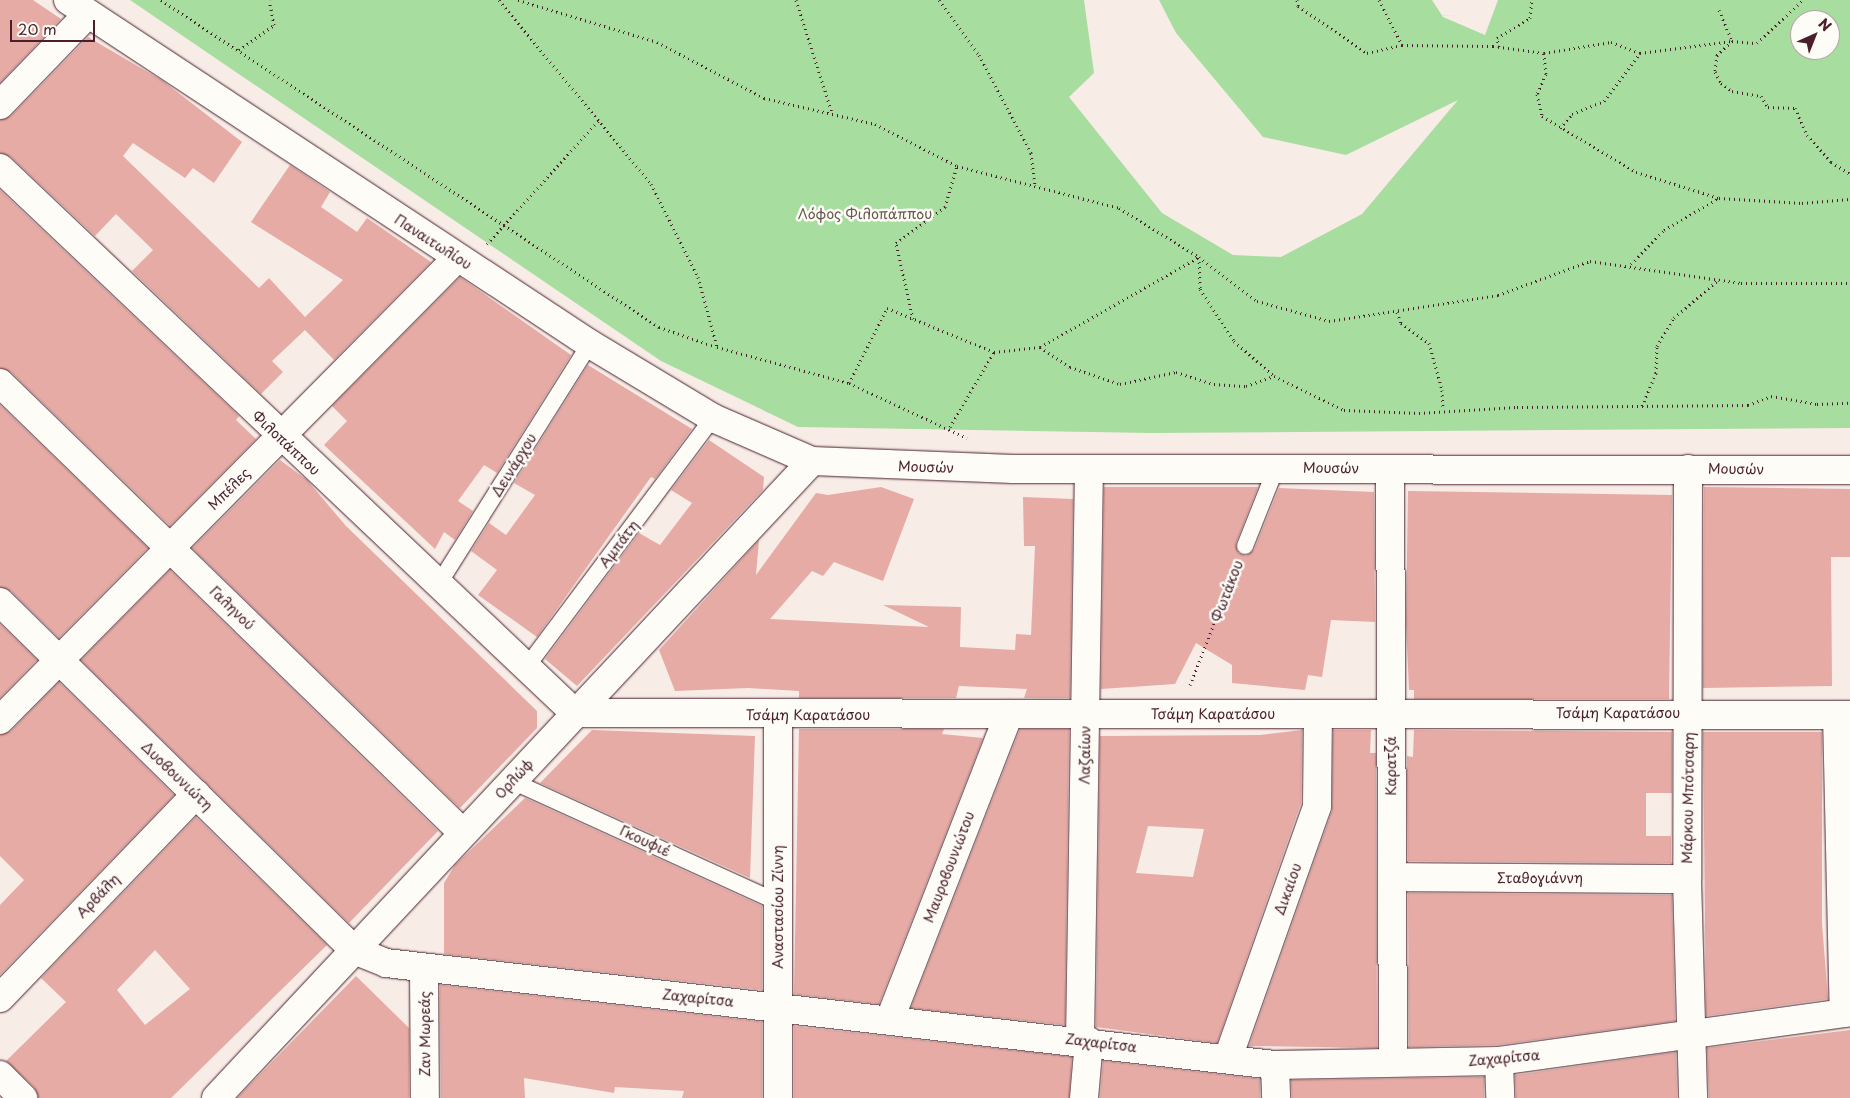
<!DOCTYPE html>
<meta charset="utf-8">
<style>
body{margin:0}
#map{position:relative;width:1850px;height:1098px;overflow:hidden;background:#f8ece7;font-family:"Playpen Sans",sans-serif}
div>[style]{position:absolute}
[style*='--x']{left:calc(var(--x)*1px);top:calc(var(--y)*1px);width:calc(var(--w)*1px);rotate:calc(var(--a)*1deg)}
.green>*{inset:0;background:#a8dda0}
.building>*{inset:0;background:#e6aba5}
.path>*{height:3px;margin-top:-1.5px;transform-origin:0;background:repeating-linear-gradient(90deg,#4a1f2b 0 1px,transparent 0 5px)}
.roads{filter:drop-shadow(0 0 1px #4a1f2b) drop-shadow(0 0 1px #4a1f2b)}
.lane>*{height:16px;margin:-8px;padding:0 8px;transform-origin:8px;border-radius:8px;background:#fdfcf7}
.street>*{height:28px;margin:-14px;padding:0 14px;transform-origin:14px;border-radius:14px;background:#fdfcf7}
.secondary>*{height:28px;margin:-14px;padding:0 14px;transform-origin:14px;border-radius:14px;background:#fdfcf7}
span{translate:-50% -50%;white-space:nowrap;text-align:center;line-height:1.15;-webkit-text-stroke:5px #fdfcf7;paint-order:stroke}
.park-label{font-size:14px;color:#66584e}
.street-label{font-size:14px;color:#4a1f2b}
.north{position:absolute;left:1790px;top:10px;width:50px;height:50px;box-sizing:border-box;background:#fdfcf7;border:1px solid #b5a4a5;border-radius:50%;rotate:44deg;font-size:14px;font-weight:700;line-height:20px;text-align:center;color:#4a1f2b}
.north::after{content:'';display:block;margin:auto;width:18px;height:22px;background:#4a1f2b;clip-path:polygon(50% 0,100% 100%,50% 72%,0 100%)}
.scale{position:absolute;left:10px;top:20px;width:85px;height:22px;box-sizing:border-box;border:2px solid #4a1f2b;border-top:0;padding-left:6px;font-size:15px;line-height:18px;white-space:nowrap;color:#4a1f2b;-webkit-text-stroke:4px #fdfcf7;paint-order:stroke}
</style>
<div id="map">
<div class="green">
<i style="clip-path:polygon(evenodd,130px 0,1084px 0,1094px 73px,1069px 97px,1162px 213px,1233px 255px,1281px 257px,1362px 214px,1458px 100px,1346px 155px,1263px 137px,1176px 33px,1159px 0,1432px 0,1443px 17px,1485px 35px,1498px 0,1850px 0,1850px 428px,1151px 433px,798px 427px,661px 361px,130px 0,1800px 20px,1830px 20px,1830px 50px,1800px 50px,1800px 20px)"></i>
</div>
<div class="building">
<i style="clip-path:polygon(0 0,33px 0,61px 19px,0 83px)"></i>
<i style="clip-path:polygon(88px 37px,163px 81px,242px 142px,214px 183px,193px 168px,185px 178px,133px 143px,123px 156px,259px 288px,269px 278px,305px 317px,343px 280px,251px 222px,290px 165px,330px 192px,321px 207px,357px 232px,367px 218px,431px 262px,334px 360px,305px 330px,272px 361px,283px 372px,261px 394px,132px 271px,153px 250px,116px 214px,95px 236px,11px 157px,0 153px,0 120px,11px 116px)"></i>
<i style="clip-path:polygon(0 190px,239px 416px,236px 420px,256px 439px,170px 526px,11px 372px,0 368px)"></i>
<i style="clip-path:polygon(460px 277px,571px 355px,497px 473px,484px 465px,458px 501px,473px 511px,455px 540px,444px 532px,435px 549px,324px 445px,347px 421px,332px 406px)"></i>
<i style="clip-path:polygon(588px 365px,692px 429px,655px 479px,651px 477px,537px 637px,478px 595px,497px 570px,471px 551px,489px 523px,506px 535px,535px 495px,514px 483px)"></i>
<i style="clip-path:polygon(0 405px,148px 548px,59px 638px,11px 591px,0 587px)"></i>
<i style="clip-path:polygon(709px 440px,764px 477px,763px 490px,577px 686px,545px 659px,639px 533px,660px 545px,692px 503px,671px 490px)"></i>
<i style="clip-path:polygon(280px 460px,307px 480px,346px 526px,537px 711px,537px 728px,460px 808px,192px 548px)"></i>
<i style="clip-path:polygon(881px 487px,914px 499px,883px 581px,834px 562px,823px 576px,812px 571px,770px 619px,929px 627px,883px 605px,961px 607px,960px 647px,1015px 650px,1016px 634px,1031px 635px,1035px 546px,1024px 546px,1023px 497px,1073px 499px,1070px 698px,1024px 698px,1027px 689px,959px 686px,956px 698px,799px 698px,799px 691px,748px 688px,675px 691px,659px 650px,759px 540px,756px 575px,816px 493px,828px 495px)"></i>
<i style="clip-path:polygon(1104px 487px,1258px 487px,1236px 543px,1238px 553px,1246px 556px,1254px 550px,1279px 488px,1374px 492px,1375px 622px,1331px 620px,1322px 677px,1308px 675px,1305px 690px,1232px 683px,1232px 665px,1196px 643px,1175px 684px,1101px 689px)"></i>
<i style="clip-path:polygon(1704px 487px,1850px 489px,1850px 557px,1831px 557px,1832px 686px,1703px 688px)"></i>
<i style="clip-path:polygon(1408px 491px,1672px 495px,1669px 699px,1414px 699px,1414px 690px,1409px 690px,1406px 623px)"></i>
<i style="clip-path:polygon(170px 570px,438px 831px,349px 923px,81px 660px)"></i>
<i style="clip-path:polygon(0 624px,37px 660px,0 698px)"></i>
<i style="clip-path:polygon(59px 682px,174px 795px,0 975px,0 905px,24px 880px,0 856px,0 735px,11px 731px)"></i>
<i style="clip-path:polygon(799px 729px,944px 729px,942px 734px,983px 738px,879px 1004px,794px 994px)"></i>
<i style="clip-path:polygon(1020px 729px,1069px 729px,1065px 1025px,911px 1008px)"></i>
<i style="clip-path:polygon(592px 730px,755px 736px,750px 878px,540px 783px)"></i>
<i style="clip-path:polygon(evenodd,1302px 730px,1301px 803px,1217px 1043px,1096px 1027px,1100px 736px,1260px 735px,1302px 730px,1148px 826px,1204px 829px,1193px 877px,1136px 873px,1148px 826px)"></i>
<i style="clip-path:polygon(1333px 730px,1371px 730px,1370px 753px,1376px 753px,1377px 1048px,1249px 1046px,1332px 811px)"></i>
<i style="clip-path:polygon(1414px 730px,1672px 732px,1672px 793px,1646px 793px,1646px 836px,1671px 836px,1671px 863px,1408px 861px,1407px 756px,1413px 757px)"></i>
<i style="clip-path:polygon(1703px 732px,1822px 732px,1822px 923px,1828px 999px,1706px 1016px)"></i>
<i style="clip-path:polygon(525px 798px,762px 906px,762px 990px,444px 954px,444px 883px,455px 865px)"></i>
<i style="clip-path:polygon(evenodd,196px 817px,327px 945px,171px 1098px,38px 1098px,34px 1087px,6px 1061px,66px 1002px,41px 978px,196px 817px,155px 950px,190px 989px,145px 1025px,117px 990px,155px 950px)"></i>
<i style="clip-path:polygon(1408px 893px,1672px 895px,1675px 1021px,1498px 1045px,1409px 1047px)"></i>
<i style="clip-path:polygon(356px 976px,409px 1028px,409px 1098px,237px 1098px)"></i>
<i style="clip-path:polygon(440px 985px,762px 1022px,762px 1098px,682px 1098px,684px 1091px,615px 1087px,614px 1093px,524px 1078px,525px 1098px,441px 1098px)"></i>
<i style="clip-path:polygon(794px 1026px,1072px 1057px,1069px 1098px,794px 1098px)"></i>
<i style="clip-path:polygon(1850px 1030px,1850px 1098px,1709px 1098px,1707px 1048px)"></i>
<i style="clip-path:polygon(1676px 1052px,1677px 1098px,1516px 1098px,1515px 1075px)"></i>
<i style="clip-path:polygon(1103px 1061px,1260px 1079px,1260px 1098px,1100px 1098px)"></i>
<i style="clip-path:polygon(1484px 1077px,1484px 1098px,1292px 1098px,1291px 1080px)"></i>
</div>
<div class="path">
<i style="--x:161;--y:0;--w:596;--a:33.29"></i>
<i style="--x:659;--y:327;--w:60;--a:19.3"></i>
<i style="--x:499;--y:0;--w:239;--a:50.4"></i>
<i style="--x:651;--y:184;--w:104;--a:63.2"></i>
<i style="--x:698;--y:277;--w:73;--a:74.8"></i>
<i style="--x:717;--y:347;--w:137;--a:15.3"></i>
<i style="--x:849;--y:383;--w:130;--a:25"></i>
<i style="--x:518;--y:0;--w:145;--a:16.8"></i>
<i style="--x:657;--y:42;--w:121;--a:27.6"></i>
<i style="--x:764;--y:98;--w:114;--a:13.2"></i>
<i style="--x:875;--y:124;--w:92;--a:27.1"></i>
<i style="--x:957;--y:166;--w:167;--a:14.5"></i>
<i style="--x:1119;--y:208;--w:94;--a:31.5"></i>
<i style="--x:1199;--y:257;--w:73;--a:37.2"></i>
<i style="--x:1257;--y:301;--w:75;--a:15.5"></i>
<i style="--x:1329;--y:321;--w:171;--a:-8.7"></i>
<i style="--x:1498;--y:295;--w:98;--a:-20.3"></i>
<i style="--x:1590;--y:261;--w:153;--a:8.3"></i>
<i style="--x:1741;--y:283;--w:109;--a:0"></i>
<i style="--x:796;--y:0;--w:119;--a:72.3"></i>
<i style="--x:939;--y:0;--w:68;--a:54"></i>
<i style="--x:979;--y:55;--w:111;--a:62"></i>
<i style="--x:1031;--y:153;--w:34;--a:83"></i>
<i style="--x:1297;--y:0;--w:6;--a:81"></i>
<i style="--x:1298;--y:6;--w:83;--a:34.3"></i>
<i style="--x:1367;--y:53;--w:36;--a:-13"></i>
<i style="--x:1379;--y:0;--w:51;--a:62.9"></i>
<i style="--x:1402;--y:45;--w:91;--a:0.6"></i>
<i style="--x:1493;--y:46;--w:51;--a:7.8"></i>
<i style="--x:1544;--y:53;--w:68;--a:-9.3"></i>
<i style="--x:1611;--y:42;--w:31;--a:21"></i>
<i style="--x:1640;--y:53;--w:93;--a:-7.4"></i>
<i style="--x:1732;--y:41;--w:25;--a:5"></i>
<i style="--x:1757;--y:43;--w:63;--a:-43.1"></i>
<i style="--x:1719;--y:10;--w:34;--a:67"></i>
<i style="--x:1732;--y:41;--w:21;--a:137"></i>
<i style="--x:1717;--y:55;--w:17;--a:97"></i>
<i style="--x:1715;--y:72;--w:13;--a:61"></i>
<i style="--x:1721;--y:83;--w:14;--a:36"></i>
<i style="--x:1732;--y:91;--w:29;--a:10"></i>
<i style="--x:1761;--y:96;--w:13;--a:58"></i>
<i style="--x:1768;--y:107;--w:27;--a:2"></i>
<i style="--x:1795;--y:108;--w:30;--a:66"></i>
<i style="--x:1807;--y:135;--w:36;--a:48"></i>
<i style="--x:1831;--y:162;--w:22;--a:32"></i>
<i style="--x:1499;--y:47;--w:9;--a:-103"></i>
<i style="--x:1497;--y:38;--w:39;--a:-31"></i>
<i style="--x:1530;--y:18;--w:18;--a:-84"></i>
<i style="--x:239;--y:50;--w:43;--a:-35.5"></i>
<i style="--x:274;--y:25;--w:25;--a:-101"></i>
<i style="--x:1544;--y:53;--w:21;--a:85"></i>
<i style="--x:1546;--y:74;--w:22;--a:114"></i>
<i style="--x:1537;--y:94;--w:23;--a:77"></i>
<i style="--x:1542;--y:116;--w:109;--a:30.8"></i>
<i style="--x:1636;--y:172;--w:87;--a:17.4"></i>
<i style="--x:1719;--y:198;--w:83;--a:3.4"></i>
<i style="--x:1802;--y:203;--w:48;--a:-4.8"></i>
<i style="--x:1560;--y:128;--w:18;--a:-49"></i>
<i style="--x:1572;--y:114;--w:35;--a:-22"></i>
<i style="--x:1604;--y:101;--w:60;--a:-53.1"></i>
<i style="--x:487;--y:244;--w:167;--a:-47.9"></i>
<i style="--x:1631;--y:264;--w:47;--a:-45.9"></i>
<i style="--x:1664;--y:230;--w:64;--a:-30.2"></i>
<i style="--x:1397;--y:312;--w:12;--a:70"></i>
<i style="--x:1401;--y:323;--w:34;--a:36"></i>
<i style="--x:1429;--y:343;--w:49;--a:74.5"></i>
<i style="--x:1442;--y:390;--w:19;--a:87"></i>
<i style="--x:913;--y:319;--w:78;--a:-102.6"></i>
<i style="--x:896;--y:243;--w:61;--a:-36.3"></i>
<i style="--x:945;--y:207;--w:43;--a:-73.7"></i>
<i style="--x:1040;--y:347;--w:36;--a:34"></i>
<i style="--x:1070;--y:367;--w:53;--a:18.8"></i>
<i style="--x:1120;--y:384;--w:57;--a:-12.1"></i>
<i style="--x:1176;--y:372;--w:40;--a:18"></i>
<i style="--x:1214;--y:384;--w:32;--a:4"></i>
<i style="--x:1246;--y:386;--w:30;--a:-20"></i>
<i style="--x:849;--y:383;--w:84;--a:-63.1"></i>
<i style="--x:887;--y:308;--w:116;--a:22.4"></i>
<i style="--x:994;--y:352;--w:46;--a:-6.2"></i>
<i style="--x:1040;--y:347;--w:183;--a:-29.5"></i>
<i style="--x:1199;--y:257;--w:32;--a:88"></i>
<i style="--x:1200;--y:289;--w:62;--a:56.8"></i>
<i style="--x:1234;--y:341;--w:53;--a:41.2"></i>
<i style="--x:1274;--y:376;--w:78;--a:25.9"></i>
<i style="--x:1344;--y:410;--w:75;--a:2.3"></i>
<i style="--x:1419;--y:413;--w:98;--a:-3.5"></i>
<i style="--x:1517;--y:407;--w:231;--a:-0.5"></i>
<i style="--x:1748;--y:405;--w:25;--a:-21"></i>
<i style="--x:1771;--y:396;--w:47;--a:9.9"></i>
<i style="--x:1817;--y:404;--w:33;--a:-2"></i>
<i style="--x:1642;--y:406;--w:36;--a:-67"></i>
<i style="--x:1656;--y:373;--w:27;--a:-88"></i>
<i style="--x:1657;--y:346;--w:33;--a:-59"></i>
<i style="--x:1674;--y:318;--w:58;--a:-40.8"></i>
<i style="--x:950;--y:427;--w:87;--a:-59.6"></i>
<i style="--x:1190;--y:685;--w:129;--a:-68.6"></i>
</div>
<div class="roads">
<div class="lane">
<i style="--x:1245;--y:546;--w:84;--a:-68.3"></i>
<i style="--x:438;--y:585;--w:285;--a:-57.8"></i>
<i style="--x:525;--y:669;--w:314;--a:-53.2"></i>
<i style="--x:512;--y:781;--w:292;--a:24.5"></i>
</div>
<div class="street">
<i style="--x:0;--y:105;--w:127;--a:-46"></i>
<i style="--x:0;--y:168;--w:792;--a:43.47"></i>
<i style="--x:575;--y:713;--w:1275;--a:0.09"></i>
<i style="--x:0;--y:383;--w:646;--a:44.18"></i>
<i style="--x:1390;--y:469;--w:593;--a:89.71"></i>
<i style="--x:1688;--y:469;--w:410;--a:90.1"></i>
<i style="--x:1687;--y:879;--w:219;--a:88.4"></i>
<i style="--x:0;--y:602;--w:496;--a:44.5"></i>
<i style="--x:354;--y:950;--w:35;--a:22"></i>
<i style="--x:386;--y:963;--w:895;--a:6.55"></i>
<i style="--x:1275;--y:1065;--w:224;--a:-1"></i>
<i style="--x:1499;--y:1061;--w:354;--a:-7.9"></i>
<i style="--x:778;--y:715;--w:383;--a:90"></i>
<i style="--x:1837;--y:715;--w:298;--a:88.7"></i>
<i style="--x:0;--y:720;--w:650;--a:-45.31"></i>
<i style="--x:1392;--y:877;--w:295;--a:0.4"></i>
<i style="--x:424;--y:969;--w:129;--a:89.6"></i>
<i style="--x:0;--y:998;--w:283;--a:-46.1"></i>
<i style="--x:890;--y:1019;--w:327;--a:-68.7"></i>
<i style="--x:1080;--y:1040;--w:571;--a:-89.1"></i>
<i style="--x:1228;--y:1058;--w:267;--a:-70.5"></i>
<i style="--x:1317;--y:806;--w:92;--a:-89.4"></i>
<i style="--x:1499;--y:1061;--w:37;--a:88"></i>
<i style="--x:1275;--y:1065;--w:33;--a:88"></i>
<i style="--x:0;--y:1075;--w:33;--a:45"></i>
<i style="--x:216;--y:1098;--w:872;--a:-46.9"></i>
<i style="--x:1084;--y:1098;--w:57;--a:-85"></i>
</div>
<div class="secondary">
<i style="--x:68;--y:0;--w:625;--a:33.39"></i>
<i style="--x:590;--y:344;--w:144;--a:31"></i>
<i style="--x:713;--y:418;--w:108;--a:23.5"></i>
<i style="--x:812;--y:461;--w:201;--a:2.3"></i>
<i style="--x:1013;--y:469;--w:837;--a:0.07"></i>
</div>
</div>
<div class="park-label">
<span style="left:865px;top:214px">Λόφος Φιλοπάππου</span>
</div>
<div class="street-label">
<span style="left:433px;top:242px;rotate:33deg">Παναιτωλίου</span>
<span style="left:286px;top:443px;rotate:43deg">Φιλοπάππου</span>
<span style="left:514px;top:465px;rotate:-58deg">Δεινάρχου</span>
<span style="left:926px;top:467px;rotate:2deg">Μουσών</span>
<span style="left:1331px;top:468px;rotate:1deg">Μουσών</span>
<span style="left:1736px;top:469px;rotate:1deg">Μουσών</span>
<span style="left:229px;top:489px;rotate:-45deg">Μπέλες</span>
<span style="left:619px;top:544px;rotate:-53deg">Αμπάτη</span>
<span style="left:1227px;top:591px;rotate:-69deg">Φωτάκου</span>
<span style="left:232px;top:608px;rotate:44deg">Γαληνού</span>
<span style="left:1618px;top:713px">Τσάμη Καρατάσου</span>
<span style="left:1213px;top:714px">Τσάμη Καρατάσου</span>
<span style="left:808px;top:715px">Τσάμη Καρατάσου</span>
<span style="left:1085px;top:755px;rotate:-89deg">Λαζαίων</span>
<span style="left:1391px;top:766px;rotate:-90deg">Καρατζά</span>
<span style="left:177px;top:776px;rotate:44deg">Δυοβουνιώτη</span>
<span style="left:514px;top:779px;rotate:-47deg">Ορλώφ</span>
<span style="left:1688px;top:798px;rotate:-89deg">Μάρκου Μπότσαρη</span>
<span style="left:645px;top:841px;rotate:25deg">Γκουφιέ</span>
<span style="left:949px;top:867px;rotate:-69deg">Μαυροβουνιώτου</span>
<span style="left:1540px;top:878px">Σταθογιάννη</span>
<span style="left:1288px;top:889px;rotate:-70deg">Δικαίου</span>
<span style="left:98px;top:896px;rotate:-46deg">Αρβάλη</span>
<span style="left:778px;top:907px;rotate:-90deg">Αναστασίου Ζίννη</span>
<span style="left:698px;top:998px;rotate:6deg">Ζαχαρίτσα</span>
<span style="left:425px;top:1034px;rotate:-90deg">Ζαν Μωρεάς</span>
<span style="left:1101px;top:1043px;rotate:7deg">Ζαχαρίτσα</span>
<span style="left:1504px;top:1058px;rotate:-5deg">Ζαχαρίτσα</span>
</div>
<div class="north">N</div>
<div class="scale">20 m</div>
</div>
